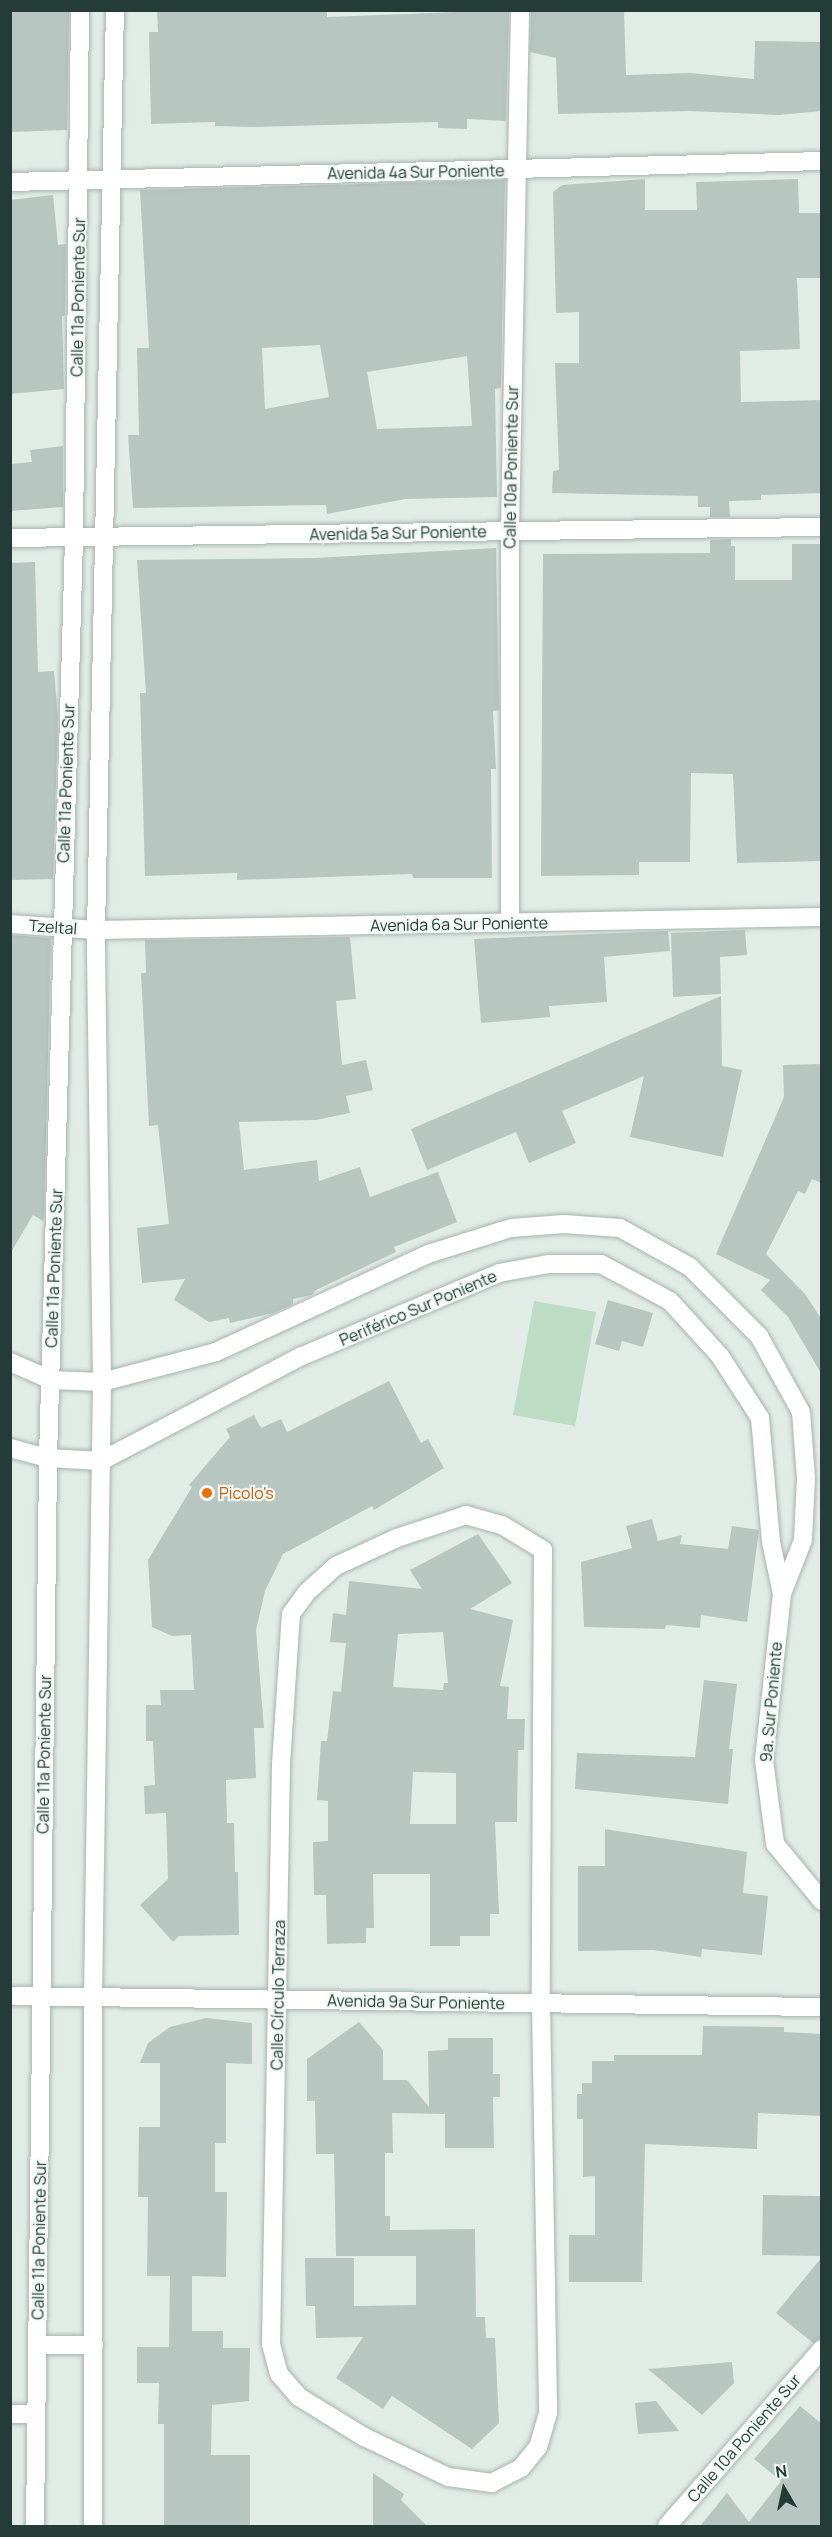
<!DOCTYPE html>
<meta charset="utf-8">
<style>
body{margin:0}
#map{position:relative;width:832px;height:2537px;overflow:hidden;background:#e2ece7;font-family:Manrope,sans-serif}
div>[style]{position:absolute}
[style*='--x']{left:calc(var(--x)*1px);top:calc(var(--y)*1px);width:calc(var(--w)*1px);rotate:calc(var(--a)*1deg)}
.green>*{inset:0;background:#bcdcc4}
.building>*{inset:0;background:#b7c6c0}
.roads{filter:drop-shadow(0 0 2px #a5b4ae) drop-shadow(0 0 2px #a5b4ae)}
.street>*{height:18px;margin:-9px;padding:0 9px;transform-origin:9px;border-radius:9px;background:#fff}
.secondary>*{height:18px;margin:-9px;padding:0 9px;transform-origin:9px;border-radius:9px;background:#fff}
.dots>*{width:16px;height:16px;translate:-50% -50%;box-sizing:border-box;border:3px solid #f2f8f5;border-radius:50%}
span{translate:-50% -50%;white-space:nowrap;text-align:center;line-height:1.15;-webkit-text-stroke:4.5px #f2f8f5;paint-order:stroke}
.street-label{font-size:16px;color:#233c35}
.food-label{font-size:16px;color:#c56008}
.left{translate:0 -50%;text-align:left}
.frame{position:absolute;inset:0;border:12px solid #233c35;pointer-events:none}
.north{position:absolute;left:754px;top:2459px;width:60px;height:60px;-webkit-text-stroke:4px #f2f8f5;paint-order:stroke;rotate:351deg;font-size:16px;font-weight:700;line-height:24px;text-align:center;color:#233c35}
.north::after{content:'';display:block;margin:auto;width:21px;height:27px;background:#233c35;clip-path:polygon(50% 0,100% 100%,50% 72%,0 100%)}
</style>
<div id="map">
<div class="green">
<i style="clip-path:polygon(534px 1301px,596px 1312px,575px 1426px,513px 1415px)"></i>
</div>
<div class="building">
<i style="clip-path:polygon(10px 10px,69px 10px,67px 130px,10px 132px)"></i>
<i style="clip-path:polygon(157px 10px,327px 10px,327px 17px,509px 10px,506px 121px,467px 119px,467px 129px,438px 128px,438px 122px,251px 127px,215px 126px,215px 122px,151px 124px,149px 32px,158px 32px)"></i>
<i style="clip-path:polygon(531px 10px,624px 10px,626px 75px,690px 73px,754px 79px,755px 41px,822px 42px,822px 111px,779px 115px,691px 111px,558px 114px,556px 58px,530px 52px)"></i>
<i style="clip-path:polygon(645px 179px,645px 210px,697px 210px,696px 182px,798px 179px,799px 213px,822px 213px,822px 278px,797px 278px,800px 349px,740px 351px,741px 402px,822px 400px,822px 493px,761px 495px,761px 500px,729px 501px,730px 517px,710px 517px,710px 507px,698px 507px,698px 496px,552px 493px,553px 471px,559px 470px,555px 363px,579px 363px,579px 312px,556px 313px,553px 192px,562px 185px)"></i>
<i style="clip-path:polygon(evenodd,505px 180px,501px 388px,495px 389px,497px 497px,405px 499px,327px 514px,326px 505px,133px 508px,128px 435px,139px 435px,137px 348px,149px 348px,140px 190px,505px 180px,320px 345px,329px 397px,265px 409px,262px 348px,320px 345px,505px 180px,467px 356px,472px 426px,377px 429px,367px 372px,467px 356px)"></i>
<i style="clip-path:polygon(53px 195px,58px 245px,66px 244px,65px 316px,62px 316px,64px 389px,10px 394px,10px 200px)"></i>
<i style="clip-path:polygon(63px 446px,63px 507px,10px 511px,10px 464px,32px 462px,30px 450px)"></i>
<i style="clip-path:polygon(731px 539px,731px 546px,735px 546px,735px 580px,792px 580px,792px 544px,822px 544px,822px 861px,737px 863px,733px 774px,691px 773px,690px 862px,639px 862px,639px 875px,541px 876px,543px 554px,710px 553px,710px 540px)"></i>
<i style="clip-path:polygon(496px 548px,499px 710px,493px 711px,496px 769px,491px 769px,492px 878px,413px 878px,412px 874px,237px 880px,237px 873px,145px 876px,140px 693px,146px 693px,137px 560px,314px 558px)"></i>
<i style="clip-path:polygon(35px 562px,38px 672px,54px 671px,58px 718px,53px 879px,10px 880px,10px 563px)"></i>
<i style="clip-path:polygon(745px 930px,747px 955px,720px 957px,721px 994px,673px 997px,671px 933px)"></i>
<i style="clip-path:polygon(668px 931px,670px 951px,604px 957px,607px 1002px,549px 1006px,550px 1017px,481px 1023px,474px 939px)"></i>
<i style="clip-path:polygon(10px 935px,51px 938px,44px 1216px,43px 1221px,33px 1215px,10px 1254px)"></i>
<i style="clip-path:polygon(350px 937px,356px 999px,336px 1001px,342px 1065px,366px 1060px,373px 1090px,346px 1096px,350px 1113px,316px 1120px,239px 1122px,244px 1170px,317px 1160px,319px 1181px,360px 1167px,370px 1197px,438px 1172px,457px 1222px,394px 1247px,396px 1252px,316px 1290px,312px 1295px,293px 1299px,293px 1304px,273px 1313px,230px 1323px,229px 1318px,209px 1322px,174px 1300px,185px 1279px,142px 1283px,137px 1228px,169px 1224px,158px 1125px,149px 1126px,141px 973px,146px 973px,145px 940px)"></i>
<i style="clip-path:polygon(721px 996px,722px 1066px,742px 1070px,723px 1157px,630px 1137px,644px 1076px,562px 1111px,576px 1143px,529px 1163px,516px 1132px,427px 1170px,411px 1129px)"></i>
<i style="clip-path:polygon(822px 1064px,822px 1183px,812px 1179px,805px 1194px,798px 1191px,766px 1254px,805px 1294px,822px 1320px,822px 1375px,788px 1317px,761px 1290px,770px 1280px,716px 1254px,784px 1097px,783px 1065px)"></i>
<i style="clip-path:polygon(608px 1300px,653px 1313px,643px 1347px,622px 1341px,619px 1351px,595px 1344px)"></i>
<i style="clip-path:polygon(389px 1381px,421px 1443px,428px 1439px,444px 1468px,374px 1510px,372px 1506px,283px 1554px,265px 1591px,256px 1630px,264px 1728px,254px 1728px,256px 1778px,226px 1780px,227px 1823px,234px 1823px,235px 1872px,238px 1872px,239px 1935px,179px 1936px,173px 1942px,140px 1905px,168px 1879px,166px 1813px,145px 1814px,144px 1786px,155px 1785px,153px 1741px,146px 1741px,146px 1705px,161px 1705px,160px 1690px,194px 1690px,191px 1635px,172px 1636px,152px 1627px,148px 1560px,192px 1487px,189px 1485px,230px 1437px,226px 1429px,254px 1415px,261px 1428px,281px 1419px,287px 1432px)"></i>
<i style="clip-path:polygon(652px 1519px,658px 1541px,682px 1535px,680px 1544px,728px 1549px,732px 1526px,759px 1530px,747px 1622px,701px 1615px,700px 1628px,666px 1625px,665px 1629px,584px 1627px,581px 1562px,632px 1548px,626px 1526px)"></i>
<i style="clip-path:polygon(evenodd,478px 1534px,512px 1583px,470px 1609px,513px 1620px,500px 1686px,509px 1687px,507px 1719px,525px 1719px,524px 1750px,518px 1750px,517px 1822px,495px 1822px,499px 1914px,490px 1914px,490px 1936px,460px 1936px,460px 1946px,430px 1946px,430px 1874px,373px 1874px,374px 1928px,366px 1928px,366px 1943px,327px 1944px,326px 1895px,314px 1895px,313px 1842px,328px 1841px,328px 1801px,317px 1800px,321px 1741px,327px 1741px,333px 1691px,341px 1692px,346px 1643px,330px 1642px,333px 1613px,346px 1615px,349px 1581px,422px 1589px,410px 1570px,478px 1534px,443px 1632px,448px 1683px,444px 1683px,443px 1690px,393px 1687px,398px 1634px,443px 1632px,478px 1534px,413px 1772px,456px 1773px,456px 1824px,410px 1824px,413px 1772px)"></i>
<i style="clip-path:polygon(704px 1680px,737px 1684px,729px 1749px,733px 1749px,728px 1804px,575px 1789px,577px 1753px,695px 1757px)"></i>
<i style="clip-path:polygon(605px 1829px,747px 1852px,743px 1893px,768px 1896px,762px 1955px,702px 1949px,701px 1957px,653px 1950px,578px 1951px,578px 1866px,605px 1866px)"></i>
<i style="clip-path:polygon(206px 2018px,252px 2023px,252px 2064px,226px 2063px,226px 2143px,215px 2143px,215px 2192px,227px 2192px,226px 2277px,192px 2276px,192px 2331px,223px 2331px,223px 2348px,250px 2348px,249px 2401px,212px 2405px,211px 2455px,250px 2455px,250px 2526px,164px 2526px,164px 2424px,158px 2424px,159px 2383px,137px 2383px,137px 2347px,169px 2347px,170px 2276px,147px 2276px,148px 2197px,138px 2197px,139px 2127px,160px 2127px,160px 2063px,140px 2063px,148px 2043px,170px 2027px)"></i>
<i style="clip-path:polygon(359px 2022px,383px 2050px,383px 2080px,407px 2080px,429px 2107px,428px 2051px,448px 2050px,448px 2038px,493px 2038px,493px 2074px,500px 2074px,500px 2097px,493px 2097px,494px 2148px,445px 2148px,445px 2114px,392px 2113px,393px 2153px,385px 2153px,385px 2216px,390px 2216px,390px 2230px,475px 2229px,476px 2317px,485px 2317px,486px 2338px,495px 2338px,499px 2423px,472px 2449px,392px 2396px,383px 2409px,336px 2378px,363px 2337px,316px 2338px,315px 2306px,306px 2306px,305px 2258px,354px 2258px,354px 2306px,416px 2305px,416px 2256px,336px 2256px,334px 2154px,316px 2154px,315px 2101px,307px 2101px,307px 2059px)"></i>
<i style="clip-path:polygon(703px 2026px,784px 2027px,784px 2032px,822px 2034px,822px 2116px,758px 2113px,757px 2149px,645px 2144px,642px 2282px,569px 2282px,569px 2235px,595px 2235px,595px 2176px,583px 2177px,583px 2119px,577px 2119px,577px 2094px,582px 2094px,582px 2083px,592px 2083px,592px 2061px,614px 2061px,614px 2055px,702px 2055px)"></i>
<i style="clip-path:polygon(763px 2195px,822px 2196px,822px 2256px,762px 2255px)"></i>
<i style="clip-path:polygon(822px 2257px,822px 2338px,813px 2343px,776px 2313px)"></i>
<i style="clip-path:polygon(732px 2362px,734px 2383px,702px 2415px,648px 2369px)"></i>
<i style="clip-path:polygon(656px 2401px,679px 2431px,638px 2434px,635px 2403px)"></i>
<i style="clip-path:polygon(800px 2406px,822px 2424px,822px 2526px,700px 2526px,727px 2493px,749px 2522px,781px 2481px,754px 2459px)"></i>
<i style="clip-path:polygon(373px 2473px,404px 2494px,401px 2500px,427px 2526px,373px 2526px)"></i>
</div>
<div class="roads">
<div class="street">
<i style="--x:10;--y:182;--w:812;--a:-1.48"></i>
<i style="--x:10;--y:538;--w:812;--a:-0.78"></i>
<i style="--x:510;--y:923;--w:392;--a:-90"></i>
<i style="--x:510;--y:531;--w:521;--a:-88.9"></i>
<i style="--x:10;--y:924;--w:86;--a:4"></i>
<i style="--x:96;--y:930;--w:726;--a:-1.03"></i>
<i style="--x:466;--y:1515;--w:37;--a:16"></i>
<i style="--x:502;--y:1525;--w:48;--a:31.4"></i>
<i style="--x:543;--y:1550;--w:455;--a:90.3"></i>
<i style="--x:541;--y:2005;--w:408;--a:89"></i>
<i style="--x:548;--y:2413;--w:35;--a:106"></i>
<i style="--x:538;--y:2447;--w:27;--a:129"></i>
<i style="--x:521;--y:2468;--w:33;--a:153"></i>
<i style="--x:492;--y:2483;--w:44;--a:-172.2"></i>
<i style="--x:448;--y:2477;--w:93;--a:-154.5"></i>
<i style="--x:364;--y:2437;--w:76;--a:-148.4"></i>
<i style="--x:299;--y:2397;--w:30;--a:-131"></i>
<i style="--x:279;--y:2374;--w:31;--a:-105"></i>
<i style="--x:271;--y:2344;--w:580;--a:-89.01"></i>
<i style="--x:281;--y:1764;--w:150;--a:-86.2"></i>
<i style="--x:291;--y:1614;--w:27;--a:-54"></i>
<i style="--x:307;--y:1592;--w:39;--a:-42"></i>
<i style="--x:336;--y:1566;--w:67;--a:-24.7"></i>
<i style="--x:397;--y:1538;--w:73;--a:-18.4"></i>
<i style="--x:10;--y:1996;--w:812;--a:0.78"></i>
<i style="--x:10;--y:2414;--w:26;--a:0"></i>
<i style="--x:667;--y:2526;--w:235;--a:-48.8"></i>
</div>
<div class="secondary">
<i style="--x:10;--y:1362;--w:45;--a:23.7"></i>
<i style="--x:51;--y:1380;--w:51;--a:2.2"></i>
<i style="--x:102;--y:1382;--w:118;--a:-14.7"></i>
<i style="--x:216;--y:1352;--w:234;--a:-24.8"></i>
<i style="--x:428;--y:1254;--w:87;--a:-17.4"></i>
<i style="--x:511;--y:1228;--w:53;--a:-4.3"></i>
<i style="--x:564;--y:1224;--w:56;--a:4.1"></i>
<i style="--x:620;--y:1228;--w:80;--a:29.1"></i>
<i style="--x:690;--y:1267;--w:98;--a:45"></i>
<i style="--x:759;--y:1336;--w:87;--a:61.1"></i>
<i style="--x:801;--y:1412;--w:66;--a:85.7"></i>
<i style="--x:806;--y:1478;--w:62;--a:92.8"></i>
<i style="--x:803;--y:1540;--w:58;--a:111.3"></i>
<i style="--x:782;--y:1594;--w:167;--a:96.2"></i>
<i style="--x:764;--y:1760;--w:85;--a:82.5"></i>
<i style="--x:775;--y:1844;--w:74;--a:50.5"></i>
<i style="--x:10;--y:1448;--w:39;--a:15"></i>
<i style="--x:48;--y:1458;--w:53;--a:3.2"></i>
<i style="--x:101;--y:1461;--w:227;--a:-27.6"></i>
<i style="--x:302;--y:1356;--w:214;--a:-22.8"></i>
<i style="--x:499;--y:1273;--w:51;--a:-10.2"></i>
<i style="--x:549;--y:1264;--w:52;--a:0"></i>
<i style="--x:601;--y:1264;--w:78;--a:28.2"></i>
<i style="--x:670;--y:1301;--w:74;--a:47.7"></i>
<i style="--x:720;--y:1356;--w:74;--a:57.2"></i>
<i style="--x:760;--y:1418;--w:124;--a:84.9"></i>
<i style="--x:771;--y:1542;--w:53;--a:78.1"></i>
<i style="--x:37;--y:2345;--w:57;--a:0"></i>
<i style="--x:35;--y:2526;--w:1068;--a:-89.3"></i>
<i style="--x:48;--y:1458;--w:921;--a:-88.38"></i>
<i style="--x:74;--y:537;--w:527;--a:-89.35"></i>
<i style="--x:93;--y:2526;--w:529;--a:-90"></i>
<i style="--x:93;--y:1997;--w:615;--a:-89.16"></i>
<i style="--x:102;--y:1382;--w:452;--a:-90.8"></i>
<i style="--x:96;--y:930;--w:920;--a:-88.82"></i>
</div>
</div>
<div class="dots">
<i style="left:207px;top:1493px;background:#e8710a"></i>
</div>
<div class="street-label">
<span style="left:416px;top:172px;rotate:-1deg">Avenida 4a Sur Poniente</span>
<span style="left:78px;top:297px;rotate:-89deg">Calle 11a Poniente Sur</span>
<span style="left:511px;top:467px;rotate:-89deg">Calle 10a Poniente Sur</span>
<span style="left:398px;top:533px;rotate:-1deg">Avenida 5a Sur Poniente</span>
<span style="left:66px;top:783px;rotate:-88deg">Calle 11a Poniente Sur</span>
<span style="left:459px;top:924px;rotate:-1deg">Avenida 6a Sur Poniente</span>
<span style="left:53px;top:927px;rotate:4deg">Tzeltal</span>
<span style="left:54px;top:1268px;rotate:-88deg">Calle 11a Poniente Sur</span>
<span style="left:418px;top:1308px;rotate:-23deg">Periférico Sur Poniente</span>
<span style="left:771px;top:1702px;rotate:-85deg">9a. Sur Poniente</span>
<span style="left:44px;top:1754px;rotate:-89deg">Calle 11a Poniente Sur</span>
<span style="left:278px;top:1995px;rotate:-89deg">Calle Círculo Terraza</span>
<span style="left:416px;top:2002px;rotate:1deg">Avenida 9a Sur Poniente</span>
<span style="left:39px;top:2240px;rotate:-89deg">Calle 11a Poniente Sur</span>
<span style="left:744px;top:2438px;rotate:-49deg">Calle 10a Poniente Sur</span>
</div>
<div class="food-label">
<span class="left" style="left:219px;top:1493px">Picolo's</span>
</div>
<div class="frame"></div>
<div class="north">N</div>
</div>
